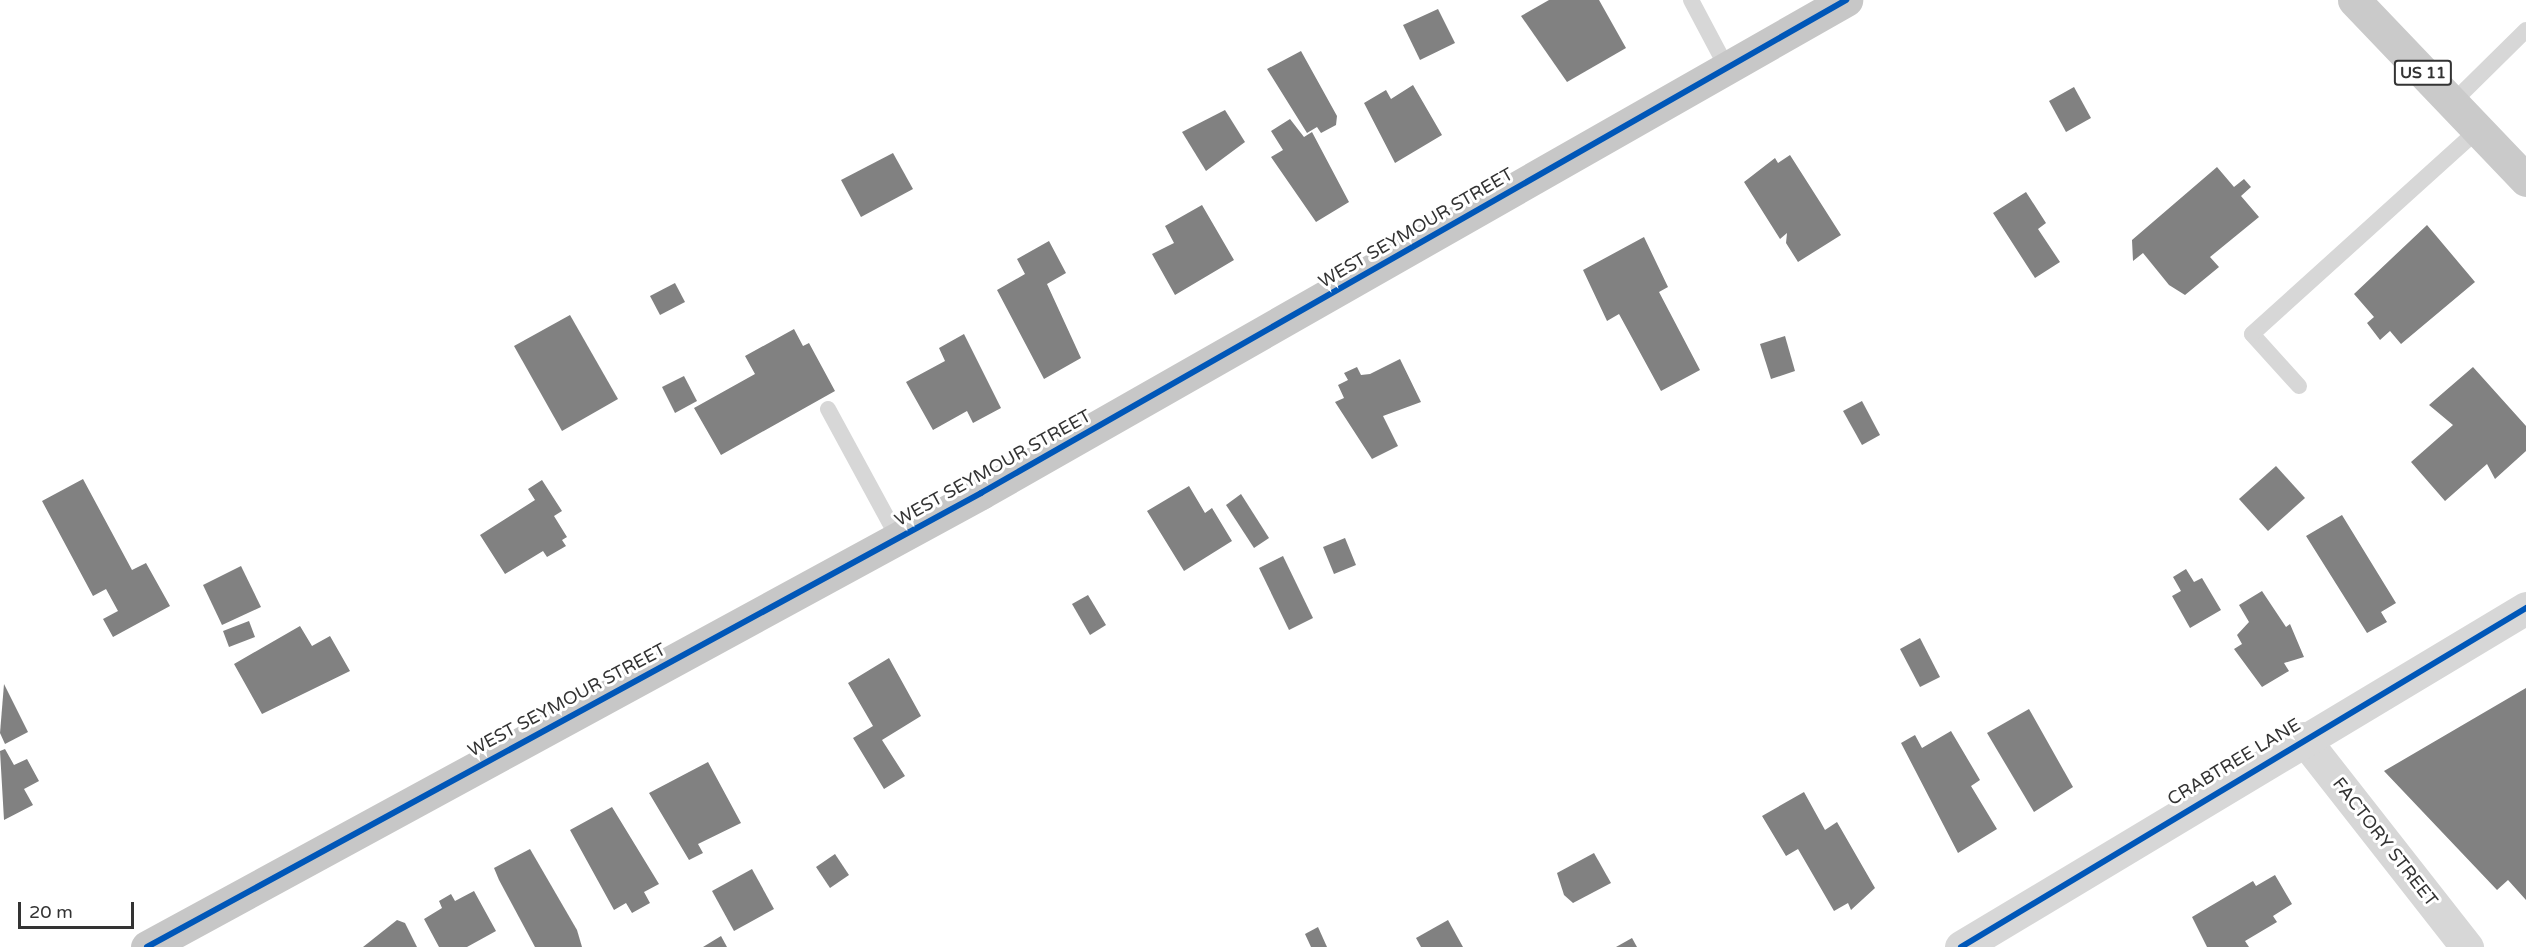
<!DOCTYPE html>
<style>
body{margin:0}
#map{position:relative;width:2526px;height:947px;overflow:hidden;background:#fff;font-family:"Varela Round",sans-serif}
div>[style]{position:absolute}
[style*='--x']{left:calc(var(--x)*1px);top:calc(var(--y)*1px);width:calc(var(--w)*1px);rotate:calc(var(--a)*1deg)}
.building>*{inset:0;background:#818181}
.service>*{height:16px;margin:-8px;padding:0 8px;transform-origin:8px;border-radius:8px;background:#d7d7d7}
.minor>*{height:33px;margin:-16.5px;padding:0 16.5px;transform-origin:16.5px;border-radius:16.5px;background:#d7d7d7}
.primary>*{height:33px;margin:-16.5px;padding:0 16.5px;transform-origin:16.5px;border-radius:16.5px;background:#cacaca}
.trunk>*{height:33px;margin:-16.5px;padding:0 16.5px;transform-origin:16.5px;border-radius:16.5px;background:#c7c7c7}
.cycleway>*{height:6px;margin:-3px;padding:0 3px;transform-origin:3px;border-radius:3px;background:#0057b8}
span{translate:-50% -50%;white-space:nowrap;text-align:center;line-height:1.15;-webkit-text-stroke:6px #fff;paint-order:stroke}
.shield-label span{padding:2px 4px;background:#fff;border:2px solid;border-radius:4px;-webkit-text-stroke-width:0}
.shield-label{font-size:16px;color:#333;font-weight:700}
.street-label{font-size:18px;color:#333}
.scale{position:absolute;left:18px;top:902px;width:116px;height:27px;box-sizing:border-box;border:3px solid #333;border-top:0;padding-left:8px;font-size:18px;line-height:21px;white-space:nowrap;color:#333;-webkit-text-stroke:4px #fff;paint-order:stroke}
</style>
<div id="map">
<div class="building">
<i style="clip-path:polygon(1549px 0,1599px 0,1626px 48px,1567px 82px,1521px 16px)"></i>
<i style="clip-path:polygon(1438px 9px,1455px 43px,1420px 60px,1403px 25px)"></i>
<i style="clip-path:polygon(1301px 51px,1337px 116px,1336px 125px,1321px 133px,1317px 127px,1307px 133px,1267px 69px)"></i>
<i style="clip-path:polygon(1413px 85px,1442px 135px,1395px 163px,1364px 103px,1386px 90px,1391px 99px)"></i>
<i style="clip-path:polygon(2074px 87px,2091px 118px,2066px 132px,2049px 101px)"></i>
<i style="clip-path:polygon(1225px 110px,1245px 142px,1206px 171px,1182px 132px)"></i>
<i style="clip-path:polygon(1290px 119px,1304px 137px,1312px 132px,1349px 202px,1316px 222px,1271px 157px,1283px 150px,1271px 131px)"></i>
<i style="clip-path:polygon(893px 153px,913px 189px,861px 217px,841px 180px)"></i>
<i style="clip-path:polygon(1790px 155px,1841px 235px,1798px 262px,1786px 243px,1787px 233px,1780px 239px,1744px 182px,1775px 158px,1778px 163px)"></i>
<i style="clip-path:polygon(2217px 167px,2234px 187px,2244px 179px,2251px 187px,2241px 196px,2259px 217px,2210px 257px,2219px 267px,2185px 295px,2169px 285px,2143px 253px,2133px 261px,2132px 240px)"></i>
<i style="clip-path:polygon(2026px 192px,2046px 223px,2038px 229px,2060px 262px,2035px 278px,1993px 213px)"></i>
<i style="clip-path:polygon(1202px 205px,1234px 260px,1175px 295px,1152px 254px,1174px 243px,1165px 226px)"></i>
<i style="clip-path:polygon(2427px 225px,2475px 282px,2401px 344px,2390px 331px,2380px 340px,2367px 323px,2374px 317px,2354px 294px)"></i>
<i style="clip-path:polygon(1644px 237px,1668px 287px,1659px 292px,1700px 370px,1661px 391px,1619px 314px,1607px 321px,1583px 270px)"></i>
<i style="clip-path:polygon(1049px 241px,1066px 273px,1047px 284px,1081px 358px,1044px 379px,997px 290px,1025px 274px,1017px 259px)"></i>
<i style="clip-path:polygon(675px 283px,685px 302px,660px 315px,650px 296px)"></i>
<i style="clip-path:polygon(570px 315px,618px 399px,562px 431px,514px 346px)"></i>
<i style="clip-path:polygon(794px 329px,803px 346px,809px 343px,835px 391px,721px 455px,694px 408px,755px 374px,745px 356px)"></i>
<i style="clip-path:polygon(964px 334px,1001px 408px,973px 423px,967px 411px,933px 430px,906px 382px,945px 361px,939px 348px)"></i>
<i style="clip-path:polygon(1785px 336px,1795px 371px,1771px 379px,1760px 344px)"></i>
<i style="clip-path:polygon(1400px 359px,1421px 402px,1383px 416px,1398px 446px,1372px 459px,1335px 402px,1344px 398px,1338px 385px,1348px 380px,1344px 373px,1357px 367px,1361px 375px,1370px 374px)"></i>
<i style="clip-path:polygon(2473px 367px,2526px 426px,2526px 451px,2495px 479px,2487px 464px,2445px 501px,2411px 462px,2453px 425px,2429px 405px)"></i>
<i style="clip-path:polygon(684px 376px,697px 401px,675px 413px,662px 387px)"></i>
<i style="clip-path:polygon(1862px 401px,1880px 435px,1862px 445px,1843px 411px)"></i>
<i style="clip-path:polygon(2276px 466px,2305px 498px,2268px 531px,2239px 499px)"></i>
<i style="clip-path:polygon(83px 479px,132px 570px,146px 563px,170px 606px,113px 637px,103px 619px,118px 611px,106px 589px,93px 596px,42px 501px)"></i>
<i style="clip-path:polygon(542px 480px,562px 511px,554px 516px,567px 537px,562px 540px,566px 546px,547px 557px,543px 551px,505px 574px,480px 535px,535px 500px,528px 489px)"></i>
<i style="clip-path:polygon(1189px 486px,1205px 513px,1212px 508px,1232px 541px,1184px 571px,1147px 511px)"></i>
<i style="clip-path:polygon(1241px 494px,1269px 538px,1254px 548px,1226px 505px)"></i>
<i style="clip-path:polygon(2342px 515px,2396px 603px,2381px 612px,2387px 622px,2367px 633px,2306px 536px)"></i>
<i style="clip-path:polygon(1345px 538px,1356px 565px,1334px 574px,1323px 547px)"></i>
<i style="clip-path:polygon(1283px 556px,1313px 618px,1289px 630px,1259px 568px)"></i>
<i style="clip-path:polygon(241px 566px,261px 607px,222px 625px,203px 585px)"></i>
<i style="clip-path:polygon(2186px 569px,2194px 582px,2202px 578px,2221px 610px,2190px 628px,2172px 596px,2181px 591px,2173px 577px)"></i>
<i style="clip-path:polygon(2262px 591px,2286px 627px,2290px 624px,2304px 657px,2284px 663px,2289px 671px,2262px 687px,2234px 649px,2242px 644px,2237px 635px,2249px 622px,2239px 605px)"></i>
<i style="clip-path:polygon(1088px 595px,1106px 625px,1090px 635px,1072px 604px)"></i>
<i style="clip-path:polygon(249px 621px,255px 637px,229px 647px,223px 631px)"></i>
<i style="clip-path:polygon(300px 626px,312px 646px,330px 636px,350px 671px,262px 714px,234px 664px)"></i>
<i style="clip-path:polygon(1920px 638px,1940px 677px,1920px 687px,1900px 649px)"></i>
<i style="clip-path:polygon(889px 658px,921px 716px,882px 740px,905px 776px,884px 789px,853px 738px,873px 726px,848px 683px)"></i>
<i style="clip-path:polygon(4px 684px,28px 732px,5px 744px,0 733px)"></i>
<i style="clip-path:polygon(2526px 688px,2526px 900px,2508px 880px,2497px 890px,2384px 771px)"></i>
<i style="clip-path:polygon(2029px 709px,2073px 787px,2034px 812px,1987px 733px)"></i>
<i style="clip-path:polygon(1951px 731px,1980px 780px,1971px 786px,1997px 829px,1958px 853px,1901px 743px,1915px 735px,1922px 748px)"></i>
<i style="clip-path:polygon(5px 749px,14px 765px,27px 759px,39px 781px,24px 789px,33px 805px,4px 820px,0 751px)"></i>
<i style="clip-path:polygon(708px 762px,741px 823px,698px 844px,703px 853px,689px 860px,649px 793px)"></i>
<i style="clip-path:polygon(1804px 792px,1825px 830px,1837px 822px,1875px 888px,1851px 910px,1848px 903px,1834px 911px,1798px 849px,1786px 856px,1762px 816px)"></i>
<i style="clip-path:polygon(612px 807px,659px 884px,644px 892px,650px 903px,632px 913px,626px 903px,614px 910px,570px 830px)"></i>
<i style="clip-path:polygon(530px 849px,577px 930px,582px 947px,535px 947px,499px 880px,494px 868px)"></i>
<i style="clip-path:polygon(1594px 853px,1611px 883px,1573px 903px,1564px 895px,1557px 873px)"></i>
<i style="clip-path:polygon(835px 854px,849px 875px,830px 888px,816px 867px)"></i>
<i style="clip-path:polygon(752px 869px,774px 909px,734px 931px,712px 891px)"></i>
<i style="clip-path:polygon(2275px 875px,2292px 904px,2273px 916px,2277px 922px,2245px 941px,2249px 947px,2207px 947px,2192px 917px,2253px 881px,2256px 886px)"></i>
<i style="clip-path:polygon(474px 891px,496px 931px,467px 947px,439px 947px,424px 919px,442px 908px,439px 901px,451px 894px,455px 901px)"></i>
<i style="clip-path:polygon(397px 920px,405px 923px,417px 947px,363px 947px)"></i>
<i style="clip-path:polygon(1448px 920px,1463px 947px,1421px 947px,1416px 938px)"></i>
<i style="clip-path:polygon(1318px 927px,1327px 947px,1311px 947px,1305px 934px)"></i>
<i style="clip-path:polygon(721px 936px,727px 947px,703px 947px)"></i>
<i style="clip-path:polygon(1632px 938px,1637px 947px,1616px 947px)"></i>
</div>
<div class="service">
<i style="--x:1691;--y:0;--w:77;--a:62.1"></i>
<i style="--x:2452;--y:103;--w:104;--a:-44.6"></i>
<i style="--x:2299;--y:386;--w:70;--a:-132.1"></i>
<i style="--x:2252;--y:334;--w:304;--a:-42.1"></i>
<i style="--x:828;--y:409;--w:147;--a:61.5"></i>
</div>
<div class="minor">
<i style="--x:2303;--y:738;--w:266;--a:51.9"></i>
<i style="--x:1961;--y:947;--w:659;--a:-30.96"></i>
</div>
<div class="primary">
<i style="--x:2354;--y:0;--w:249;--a:46.3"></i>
</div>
<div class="trunk">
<i style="--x:147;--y:947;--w:950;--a:-28.56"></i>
<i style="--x:981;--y:493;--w:996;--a:-29.68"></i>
</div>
<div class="cycleway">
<i style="--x:147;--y:947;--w:950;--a:-28.56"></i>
<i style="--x:981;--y:493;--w:996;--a:-29.68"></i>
<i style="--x:1961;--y:947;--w:659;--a:-30.96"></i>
</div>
<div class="shield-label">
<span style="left:2423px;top:73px">US 11</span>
</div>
<div class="street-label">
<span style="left:1416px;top:228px;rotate:-30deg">WEST SEYMOUR STREET</span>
<span style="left:993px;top:468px;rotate:-29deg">WEST SEYMOUR STREET</span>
<span style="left:567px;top:700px;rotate:-28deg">WEST SEYMOUR STREET</span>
<span style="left:2234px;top:762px;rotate:-31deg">CRABTREE LANE</span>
<span style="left:2385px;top:842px;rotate:52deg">FACTORY STREET</span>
</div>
<div class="scale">20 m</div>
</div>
